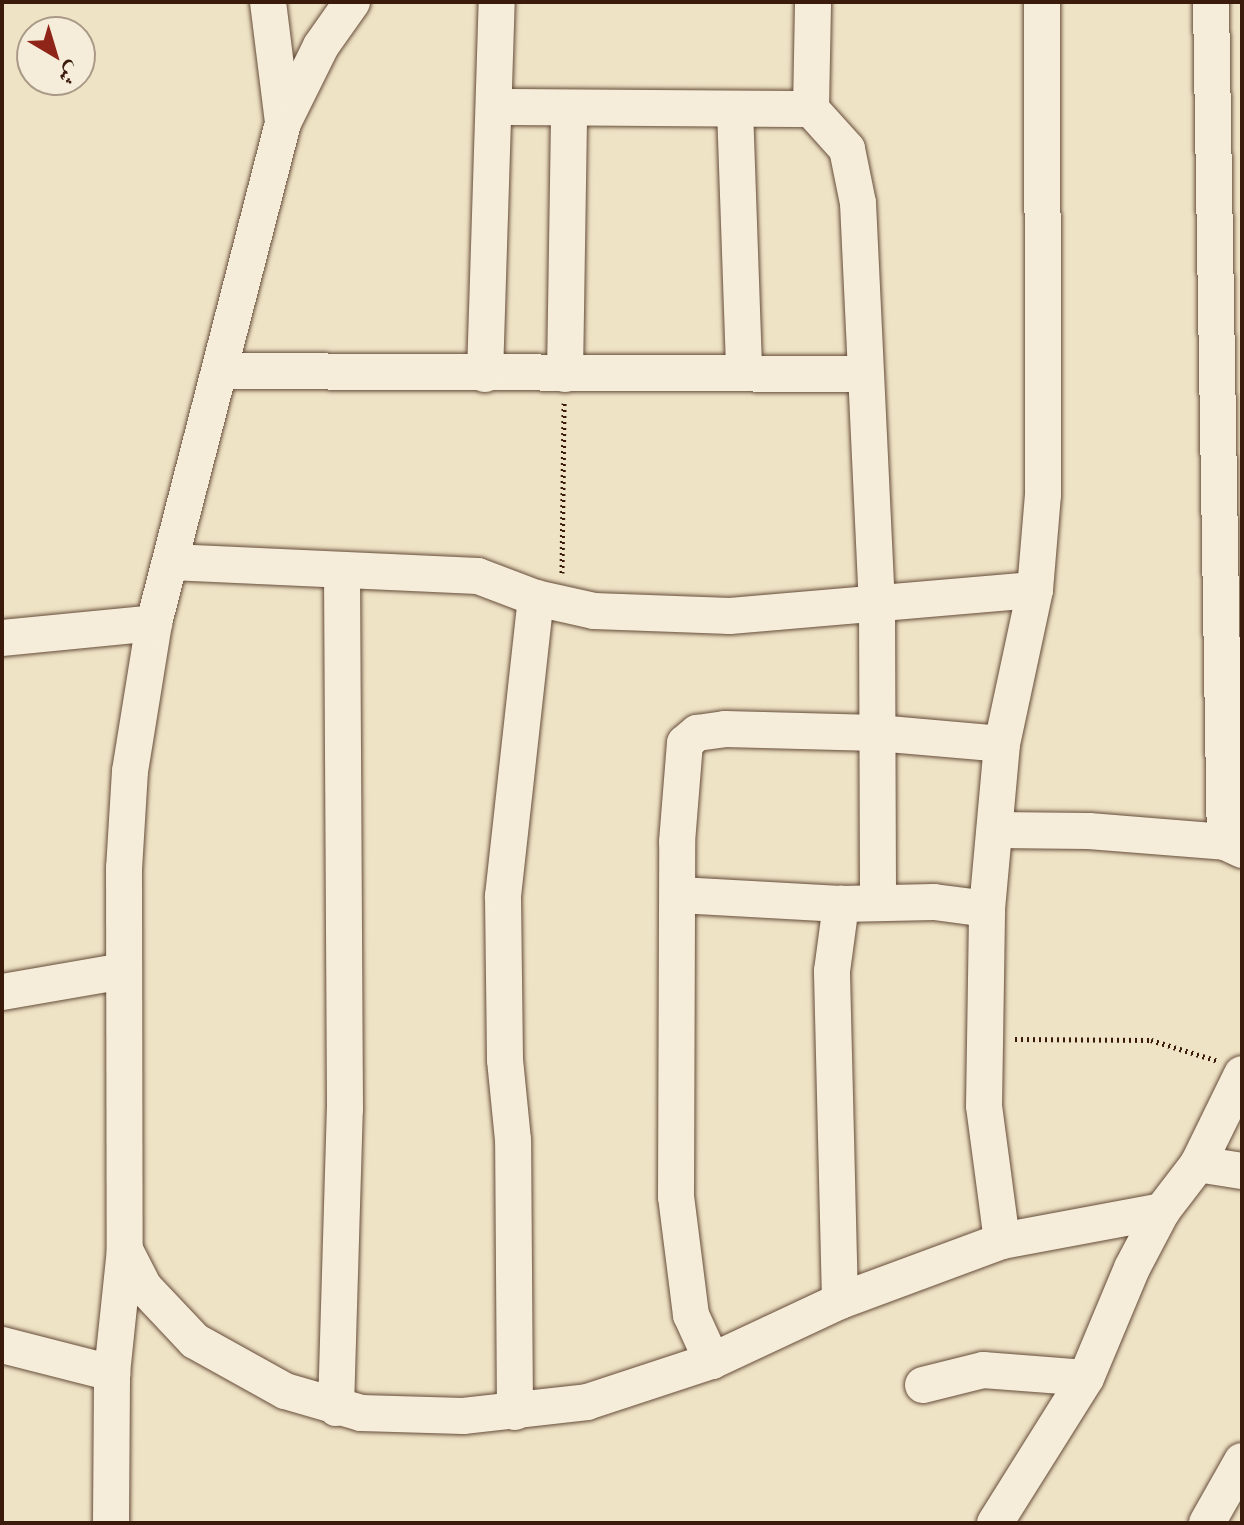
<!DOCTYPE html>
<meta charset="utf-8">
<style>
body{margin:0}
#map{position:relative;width:1244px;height:1525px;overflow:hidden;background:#efe3c5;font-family:"IM FELL Great Primer",Amiri,serif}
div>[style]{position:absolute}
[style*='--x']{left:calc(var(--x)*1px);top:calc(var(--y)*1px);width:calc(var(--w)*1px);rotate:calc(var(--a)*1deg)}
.path>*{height:5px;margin-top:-2.5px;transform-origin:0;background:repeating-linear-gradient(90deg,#391a0b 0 2px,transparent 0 6px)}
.roads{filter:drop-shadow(0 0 2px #664c3a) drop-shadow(0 0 2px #664c3a)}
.minor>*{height:36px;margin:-18px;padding:0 18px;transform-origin:18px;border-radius:18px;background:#f5edd9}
span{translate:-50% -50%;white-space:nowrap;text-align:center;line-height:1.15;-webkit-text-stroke:6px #f5edd9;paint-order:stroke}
.frame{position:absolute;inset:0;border:4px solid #391a0b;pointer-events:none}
.north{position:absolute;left:16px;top:16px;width:80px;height:80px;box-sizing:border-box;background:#f5edd9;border:2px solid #aa9987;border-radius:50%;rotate:142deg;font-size:22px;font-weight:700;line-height:32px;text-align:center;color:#391a0b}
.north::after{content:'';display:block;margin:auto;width:28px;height:36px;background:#8f2418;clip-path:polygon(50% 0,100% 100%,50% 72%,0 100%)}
</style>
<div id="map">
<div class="path">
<i style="--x:562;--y:573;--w:170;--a:-89.3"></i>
<i style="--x:1015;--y:1039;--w:136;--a:0.4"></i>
<i style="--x:1151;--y:1040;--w:70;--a:17.4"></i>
</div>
<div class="roads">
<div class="minor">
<i style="--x:268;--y:2;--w:122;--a:82.9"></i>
<i style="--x:352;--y:2;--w:54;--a:125.2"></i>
<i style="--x:321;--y:46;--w:86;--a:116.3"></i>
<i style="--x:283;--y:123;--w:516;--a:104.47"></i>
<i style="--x:154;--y:623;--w:150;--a:99.2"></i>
<i style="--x:130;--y:771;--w:97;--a:93.5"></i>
<i style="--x:124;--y:868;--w:382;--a:89.9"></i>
<i style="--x:125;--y:1250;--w:42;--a:62.8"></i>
<i style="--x:144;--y:1287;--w:74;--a:46.6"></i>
<i style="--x:195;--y:1341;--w:103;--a:29.1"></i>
<i style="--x:285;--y:1391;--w:79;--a:16.1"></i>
<i style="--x:361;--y:1413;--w:102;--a:1.7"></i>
<i style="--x:463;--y:1416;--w:125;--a:-6.4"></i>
<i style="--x:587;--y:1402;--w:132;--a:-18.2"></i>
<i style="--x:712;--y:1361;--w:141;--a:-25.1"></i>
<i style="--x:840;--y:1301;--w:173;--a:-20.3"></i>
<i style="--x:1002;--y:1241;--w:163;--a:-10.6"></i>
<i style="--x:1211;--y:2;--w:840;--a:89.05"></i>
<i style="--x:494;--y:107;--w:317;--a:0.4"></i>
<i style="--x:811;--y:109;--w:107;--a:-88.9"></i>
<i style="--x:735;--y:109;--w:264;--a:88"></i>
<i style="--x:811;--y:109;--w:54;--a:48"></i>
<i style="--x:847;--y:149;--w:55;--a:78.5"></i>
<i style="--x:858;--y:203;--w:402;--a:87.3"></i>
<i style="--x:877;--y:605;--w:297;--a:89.8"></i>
<i style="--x:220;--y:371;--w:645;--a:0.27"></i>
<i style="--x:485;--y:374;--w:372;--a:-88.2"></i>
<i style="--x:565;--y:374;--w:264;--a:-89.1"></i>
<i style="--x:171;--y:562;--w:307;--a:2.6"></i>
<i style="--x:478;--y:576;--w:62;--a:20.8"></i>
<i style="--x:2;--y:638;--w:153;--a:-5.6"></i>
<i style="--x:996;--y:830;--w:93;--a:0.6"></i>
<i style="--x:1089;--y:831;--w:136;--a:4.6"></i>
<i style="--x:1225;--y:842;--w:19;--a:25"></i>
<i style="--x:679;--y:895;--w:162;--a:3.2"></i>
<i style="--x:841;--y:904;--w:93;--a:-1.2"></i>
<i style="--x:934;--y:902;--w:53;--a:7.5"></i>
<i style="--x:2;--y:992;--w:123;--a:-9.8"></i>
<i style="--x:1198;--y:1164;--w:45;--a:9"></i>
<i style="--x:1002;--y:1241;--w:136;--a:-97.6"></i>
<i style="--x:984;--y:1106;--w:197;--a:-89.1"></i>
<i style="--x:987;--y:909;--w:166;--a:-84.8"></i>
<i style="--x:1002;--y:744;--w:157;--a:-77.9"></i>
<i style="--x:1035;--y:590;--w:96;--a:-85.2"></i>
<i style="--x:1043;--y:494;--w:492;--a:-90.1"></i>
<i style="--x:840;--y:1301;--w:330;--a:-91.4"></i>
<i style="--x:832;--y:971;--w:68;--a:-82.3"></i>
<i style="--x:2;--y:1345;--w:114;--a:14.3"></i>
<i style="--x:712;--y:1361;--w:51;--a:-114.5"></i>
<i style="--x:691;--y:1315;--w:119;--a:-97.2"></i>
<i style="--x:676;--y:1197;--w:355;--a:-89.8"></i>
<i style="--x:677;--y:842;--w:99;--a:-85.4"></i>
<i style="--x:685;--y:743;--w:16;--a:-40"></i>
<i style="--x:697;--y:733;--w:28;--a:-8"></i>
<i style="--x:725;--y:729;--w:152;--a:1.5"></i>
<i style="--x:877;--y:733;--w:125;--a:5"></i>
<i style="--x:923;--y:1385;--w:62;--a:-14"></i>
<i style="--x:983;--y:1370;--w:103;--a:4.4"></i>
<i style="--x:336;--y:1408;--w:299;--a:-88.3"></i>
<i style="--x:345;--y:1109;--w:539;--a:-90.32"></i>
<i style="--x:515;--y:1412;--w:272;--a:-90.4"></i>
<i style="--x:513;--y:1140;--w:80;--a:-95.7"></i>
<i style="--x:505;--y:1060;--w:164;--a:-90.7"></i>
<i style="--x:503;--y:896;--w:300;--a:-83.7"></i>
<i style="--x:536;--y:598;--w:59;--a:12.6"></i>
<i style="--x:594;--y:611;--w:136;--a:2.1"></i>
<i style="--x:730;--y:616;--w:306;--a:-4.9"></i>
<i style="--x:111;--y:1523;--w:150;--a:-89.6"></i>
<i style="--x:112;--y:1373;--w:124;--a:-84"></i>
<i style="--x:995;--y:1523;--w:171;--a:-57.9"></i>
<i style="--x:1086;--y:1378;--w:119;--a:-67.3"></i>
<i style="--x:1132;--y:1268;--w:64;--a:-62.2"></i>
<i style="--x:1162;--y:1211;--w:59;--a:-52.5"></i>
<i style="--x:1198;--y:1164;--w:100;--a:-63.9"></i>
<i style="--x:1207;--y:1523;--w:71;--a:-60.6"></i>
</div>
</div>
<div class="frame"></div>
<div class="north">ش</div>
</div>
